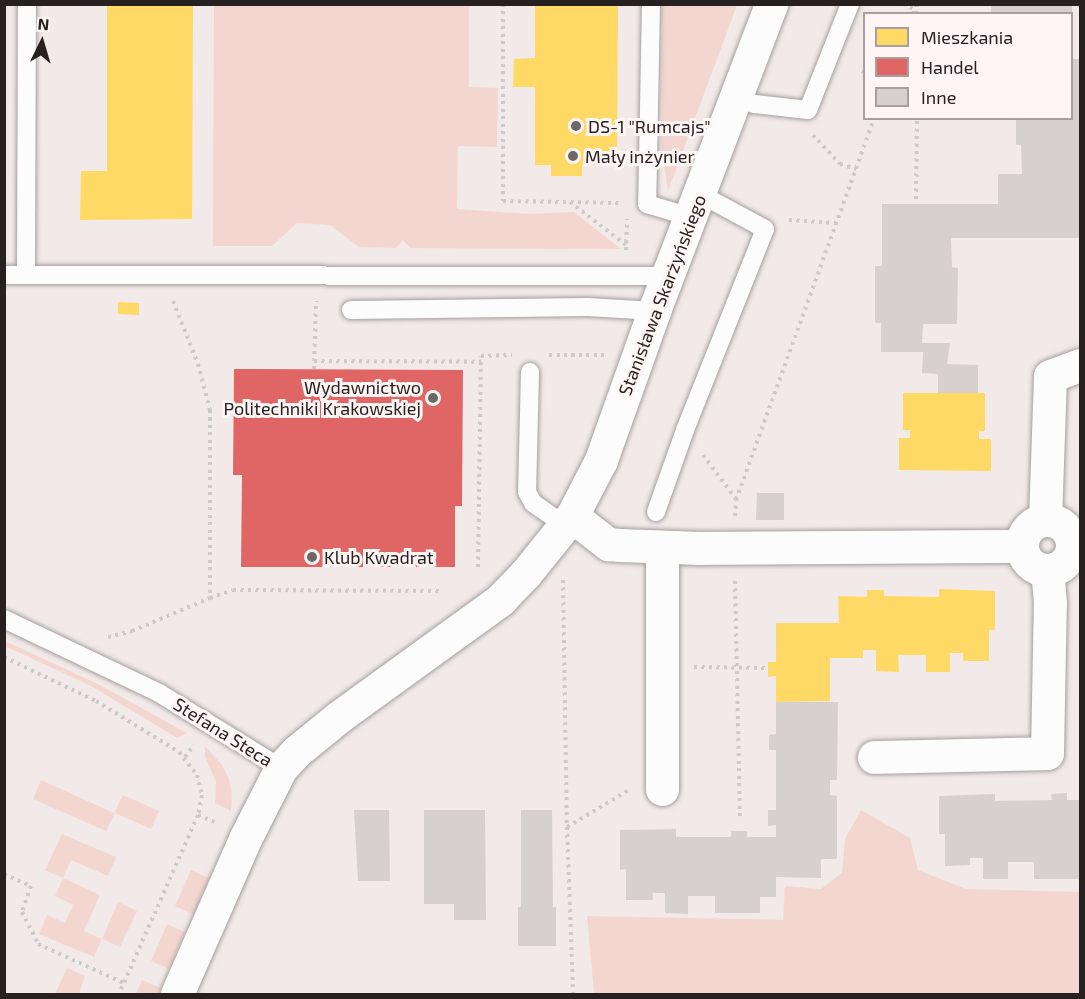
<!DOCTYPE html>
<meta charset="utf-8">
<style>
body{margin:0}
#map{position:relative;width:1085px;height:999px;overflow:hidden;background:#f1eae8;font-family:"Exo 2",sans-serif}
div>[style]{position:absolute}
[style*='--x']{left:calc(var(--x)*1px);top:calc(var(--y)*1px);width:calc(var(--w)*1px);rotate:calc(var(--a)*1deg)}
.green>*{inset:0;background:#f4d6d0}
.homes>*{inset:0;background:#ffd966}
.shops>*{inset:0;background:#e06666}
.building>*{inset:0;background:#d6d1cf}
.path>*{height:4px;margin-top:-2px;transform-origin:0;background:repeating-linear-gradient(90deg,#cdcaca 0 3px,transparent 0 7.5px)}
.roads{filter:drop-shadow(0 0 2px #a59f9e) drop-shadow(0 0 2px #a59f9e)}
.lane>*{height:18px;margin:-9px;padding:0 9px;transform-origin:9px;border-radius:9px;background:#fdfcfc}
.street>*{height:33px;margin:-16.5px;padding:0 16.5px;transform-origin:16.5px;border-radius:16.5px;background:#fdfcfc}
.street>.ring{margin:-16.5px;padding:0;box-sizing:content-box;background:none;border:33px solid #fdfcfc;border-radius:50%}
.dots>*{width:16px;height:16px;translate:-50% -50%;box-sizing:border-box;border:3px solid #fef5f4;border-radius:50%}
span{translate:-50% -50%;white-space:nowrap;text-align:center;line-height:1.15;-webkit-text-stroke:6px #fef5f4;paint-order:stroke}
.poi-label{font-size:18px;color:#262120}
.left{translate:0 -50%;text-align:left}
.right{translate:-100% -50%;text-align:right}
.street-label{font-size:18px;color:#262120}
.frame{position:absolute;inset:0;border:6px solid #262120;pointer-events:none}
.legend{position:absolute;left:863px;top:12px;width:210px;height:108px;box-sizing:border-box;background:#fef5f4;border:2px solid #a8a09f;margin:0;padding:8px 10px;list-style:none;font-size:18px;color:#262120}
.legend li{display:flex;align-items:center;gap:12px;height:30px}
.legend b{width:30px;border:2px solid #a8a09f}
.north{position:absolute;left:12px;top:12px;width:60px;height:60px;-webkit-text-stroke:4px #fef5f4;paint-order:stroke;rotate:5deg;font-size:16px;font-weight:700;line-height:24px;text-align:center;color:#262120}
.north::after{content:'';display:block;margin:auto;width:21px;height:27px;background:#262120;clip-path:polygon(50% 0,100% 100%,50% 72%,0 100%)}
</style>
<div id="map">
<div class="green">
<i style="clip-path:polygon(469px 4px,469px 87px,498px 88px,497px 147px,458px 146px,457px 209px,529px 214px,574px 212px,621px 249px,410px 248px,403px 240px,396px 248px,359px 247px,330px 225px,297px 223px,272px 246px,213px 246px,214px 5px)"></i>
<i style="clip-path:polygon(662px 5px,737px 5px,668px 191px,661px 145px)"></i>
<i style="clip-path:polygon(5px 641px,100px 685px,187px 733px,177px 738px,91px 686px,5px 646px)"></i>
<i style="clip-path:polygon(205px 746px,222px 765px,229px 779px,232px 794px,231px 811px,215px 803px,216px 782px,205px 756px)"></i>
<i style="clip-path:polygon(41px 780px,114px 813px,123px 795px,159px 811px,151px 829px,115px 813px,106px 831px,33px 799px)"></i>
<i style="clip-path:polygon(861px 810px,910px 838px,918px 870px,966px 889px,1080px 892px,1080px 994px,594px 994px,587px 916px,783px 920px,785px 886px,821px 889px,842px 873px,845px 839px)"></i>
<i style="clip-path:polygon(62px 834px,116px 857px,108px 876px,71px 860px,63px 878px,100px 895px,84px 931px,102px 939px,118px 902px,137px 911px,120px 947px,102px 939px,94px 957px,39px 934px,47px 915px,65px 923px,73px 905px,55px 896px,63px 878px,45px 870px)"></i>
<i style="clip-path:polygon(191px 870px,209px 878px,194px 915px,175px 906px)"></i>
<i style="clip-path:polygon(167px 924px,185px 932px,169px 969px,151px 961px)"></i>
<i style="clip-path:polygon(67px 968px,85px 976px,79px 994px,55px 994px)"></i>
<i style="clip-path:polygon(142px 980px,161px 988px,158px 994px,136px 994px)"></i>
</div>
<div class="homes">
<i style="clip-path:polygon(107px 4px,193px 4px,192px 219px,80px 220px,81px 171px,107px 171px)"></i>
<i style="clip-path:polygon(535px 5px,618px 5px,617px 165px,582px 165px,582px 176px,551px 176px,551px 165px,535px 165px,535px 87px,513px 87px,514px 59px,535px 58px)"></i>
<i style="clip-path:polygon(118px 302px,139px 303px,139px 315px,118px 314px)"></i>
<i style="clip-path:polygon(903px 393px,985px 393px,985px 431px,979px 431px,979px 439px,991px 439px,991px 471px,899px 470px,899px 438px,910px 438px,910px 430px,903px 430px)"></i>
<i style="clip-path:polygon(939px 589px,995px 591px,995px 630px,989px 630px,989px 661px,963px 661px,963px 653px,950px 653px,950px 672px,926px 672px,926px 655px,898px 655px,899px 672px,876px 671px,876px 650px,863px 650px,863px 658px,830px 658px,830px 701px,776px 702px,776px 676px,768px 677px,768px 662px,776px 662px,776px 623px,839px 623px,838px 596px,867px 597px,867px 590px,884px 590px,884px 596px,939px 597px)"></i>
</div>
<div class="shops">
<i style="clip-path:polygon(234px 369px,463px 370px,462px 506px,455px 506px,455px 567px,241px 567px,242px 475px,233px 475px)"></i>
</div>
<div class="building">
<i style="clip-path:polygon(991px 4px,1072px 4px,1072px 14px,991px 14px)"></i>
<i style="clip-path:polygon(1072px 59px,1080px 59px,1080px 238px,951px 238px,952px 267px,958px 268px,957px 324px,923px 324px,922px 343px,950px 343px,947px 364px,978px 365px,978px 393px,938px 393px,938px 374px,922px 373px,923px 352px,881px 352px,881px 323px,875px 323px,875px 266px,882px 266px,882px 204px,998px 204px,998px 174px,1022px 174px,1021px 145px,1016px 145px,1016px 118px,1072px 118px)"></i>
<i style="clip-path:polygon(757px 493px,784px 493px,784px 520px,756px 520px)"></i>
<i style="clip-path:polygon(776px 702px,838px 702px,837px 780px,830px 780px,830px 795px,837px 796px,837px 859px,821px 859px,821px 878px,776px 877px,776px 897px,760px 897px,760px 913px,715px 913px,715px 896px,688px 896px,688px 914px,665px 913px,665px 893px,653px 893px,653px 900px,626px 900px,626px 869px,620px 870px,620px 830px,676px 829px,676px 837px,731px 837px,731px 831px,747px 831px,747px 837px,776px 837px,776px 825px,768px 826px,768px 810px,776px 810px,776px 750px,769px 750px,769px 735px,776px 734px)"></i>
<i style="clip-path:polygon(1067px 793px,1067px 800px,1080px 800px,1080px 879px,1034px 879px,1034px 862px,1008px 862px,1008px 879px,983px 879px,983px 858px,970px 858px,970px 865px,945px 866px,945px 834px,939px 834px,939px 796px,995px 794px,995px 801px,1052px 800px,1051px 794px)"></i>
<i style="clip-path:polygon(354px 810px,389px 810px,390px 881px,358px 881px)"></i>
<i style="clip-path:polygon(424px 810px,485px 810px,486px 920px,454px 920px,454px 904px,424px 904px)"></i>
<i style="clip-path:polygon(521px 810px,552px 810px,553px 907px,556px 907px,556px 946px,518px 946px,518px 907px,521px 907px)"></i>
</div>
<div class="path">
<i style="--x:503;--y:4;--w:197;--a:90"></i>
<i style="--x:503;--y:201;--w:118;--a:1"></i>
<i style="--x:903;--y:4;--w:12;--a:24"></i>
<i style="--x:913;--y:14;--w:10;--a:-73"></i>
<i style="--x:917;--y:14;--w:9;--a:-90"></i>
<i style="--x:862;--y:71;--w:2;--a:27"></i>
<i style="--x:813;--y:135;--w:40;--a:47"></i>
<i style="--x:840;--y:164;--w:17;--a:17"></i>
<i style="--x:916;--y:199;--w:81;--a:-89.3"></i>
<i style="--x:570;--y:202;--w:71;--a:37.5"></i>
<i style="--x:789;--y:220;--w:47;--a:3.7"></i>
<i style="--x:626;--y:250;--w:31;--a:-88"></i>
<i style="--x:173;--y:301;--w:68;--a:68.4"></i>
<i style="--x:198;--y:364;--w:48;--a:75.4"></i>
<i style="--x:210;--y:410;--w:188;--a:90"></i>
<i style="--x:210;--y:598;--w:24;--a:-19"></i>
<i style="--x:233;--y:590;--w:209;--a:0.3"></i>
<i style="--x:549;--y:355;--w:56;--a:0"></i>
<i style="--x:314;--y:361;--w:167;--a:0.3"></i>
<i style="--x:314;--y:369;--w:68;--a:-88.3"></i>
<i style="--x:703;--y:455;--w:55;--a:53.1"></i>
<i style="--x:735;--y:516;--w:16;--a:-86"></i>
<i style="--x:736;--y:500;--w:406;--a:-70.1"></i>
<i style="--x:1072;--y:541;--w:8;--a:0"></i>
<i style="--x:478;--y:567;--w:211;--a:-89.2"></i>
<i style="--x:481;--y:356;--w:31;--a:-2"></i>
<i style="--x:563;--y:580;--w:247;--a:89.1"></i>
<i style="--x:567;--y:827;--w:167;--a:87.9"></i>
<i style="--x:735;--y:581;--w:236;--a:88.8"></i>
<i style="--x:108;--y:637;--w:25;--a:-14"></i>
<i style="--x:132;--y:631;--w:85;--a:-22.9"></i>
<i style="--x:4;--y:657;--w:102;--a:25.6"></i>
<i style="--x:96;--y:701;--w:97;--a:31.6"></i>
<i style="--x:179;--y:752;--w:29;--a:52"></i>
<i style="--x:197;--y:775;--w:21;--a:76"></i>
<i style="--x:202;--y:795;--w:20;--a:101"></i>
<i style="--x:198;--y:815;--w:196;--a:113.8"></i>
<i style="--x:694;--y:667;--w:74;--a:0.8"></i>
<i style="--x:185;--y:757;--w:15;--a:-53"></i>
<i style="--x:198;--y:815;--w:21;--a:23"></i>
<i style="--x:567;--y:827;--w:72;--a:-30.8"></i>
<i style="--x:4;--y:874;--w:30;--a:24"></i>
<i style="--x:31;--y:886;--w:28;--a:109"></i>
<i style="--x:22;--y:912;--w:36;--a:63"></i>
<i style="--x:38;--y:944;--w:94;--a:24.4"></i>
</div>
<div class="roads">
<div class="lane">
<i style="--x:651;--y:4;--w:200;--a:91.1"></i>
<i style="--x:647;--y:204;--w:46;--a:16.5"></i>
<i style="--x:736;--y:98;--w:20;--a:18"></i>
<i style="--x:755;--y:104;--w:53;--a:6.5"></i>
<i style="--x:808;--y:110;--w:114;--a:-68.4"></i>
<i style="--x:4;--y:275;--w:664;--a:0.09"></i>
<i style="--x:26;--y:275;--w:271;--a:-89.8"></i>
<i style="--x:351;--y:310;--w:237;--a:-0.7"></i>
<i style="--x:588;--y:307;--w:66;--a:3.5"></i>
<i style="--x:530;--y:372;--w:120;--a:91.4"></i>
<i style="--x:527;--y:492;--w:13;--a:61"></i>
<i style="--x:533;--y:503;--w:40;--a:34.9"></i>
<i style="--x:656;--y:512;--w:87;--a:-70.5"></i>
<i style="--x:685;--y:430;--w:216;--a:-68.3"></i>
<i style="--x:765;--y:229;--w:74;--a:-151.7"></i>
<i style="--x:4;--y:619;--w:172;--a:25.5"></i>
<i style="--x:159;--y:693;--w:143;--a:31.6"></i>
</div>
<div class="street">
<i style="--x:572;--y:516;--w:46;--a:37.9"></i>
<i style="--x:608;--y:544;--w:12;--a:5"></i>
<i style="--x:620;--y:545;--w:80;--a:2.1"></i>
<i style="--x:700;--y:548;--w:322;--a:-0.4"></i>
<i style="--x:1045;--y:520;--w:144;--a:-88"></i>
<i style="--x:1050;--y:376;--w:32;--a:-20"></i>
<i class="ring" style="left:1022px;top:520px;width:17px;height:17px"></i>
<i style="--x:874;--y:757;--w:173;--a:-1.3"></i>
<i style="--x:1047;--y:753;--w:150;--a:-88.9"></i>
<i style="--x:1050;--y:603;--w:33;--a:-95"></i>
<i style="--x:662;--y:789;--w:241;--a:-90"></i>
<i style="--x:177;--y:994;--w:171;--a:-66.3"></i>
<i style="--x:246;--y:837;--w:77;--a:-63.1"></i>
<i style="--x:281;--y:768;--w:23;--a:-47"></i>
<i style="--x:297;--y:751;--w:55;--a:-39.1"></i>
<i style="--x:340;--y:716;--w:198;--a:-35.9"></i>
<i style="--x:500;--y:600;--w:37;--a:-46"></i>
<i style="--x:526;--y:573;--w:73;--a:-51.1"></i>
<i style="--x:572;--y:516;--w:63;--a:-62.6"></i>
<i style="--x:601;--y:460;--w:158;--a:-70.4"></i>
<i style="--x:654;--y:311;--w:329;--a:-69.1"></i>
</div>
</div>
<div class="dots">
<i style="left:576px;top:126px;background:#6d6766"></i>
<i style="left:573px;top:156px;background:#6d6766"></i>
<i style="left:433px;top:398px;background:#6d6766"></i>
<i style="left:312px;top:557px;background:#6d6766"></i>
</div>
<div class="poi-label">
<span class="left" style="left:588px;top:126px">DS-1 "Rumcajs"</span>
<span class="left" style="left:585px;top:156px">Mały inżynier</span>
<span class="right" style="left:421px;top:398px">Wydawnictwo<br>Politechniki Krakowskiej</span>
<span class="left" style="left:324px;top:557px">Klub Kwadrat</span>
</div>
<div class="street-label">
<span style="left:662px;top:295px;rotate:-69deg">Stanisława Skarżyńskiego</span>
<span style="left:223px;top:732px;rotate:32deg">Stefana Steca</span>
</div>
<div class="frame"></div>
<ul class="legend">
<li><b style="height:16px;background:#ffd966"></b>Mieszkania</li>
<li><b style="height:16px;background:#e06666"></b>Handel</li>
<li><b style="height:16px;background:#d6d1cf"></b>Inne</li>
</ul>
<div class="north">N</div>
</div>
